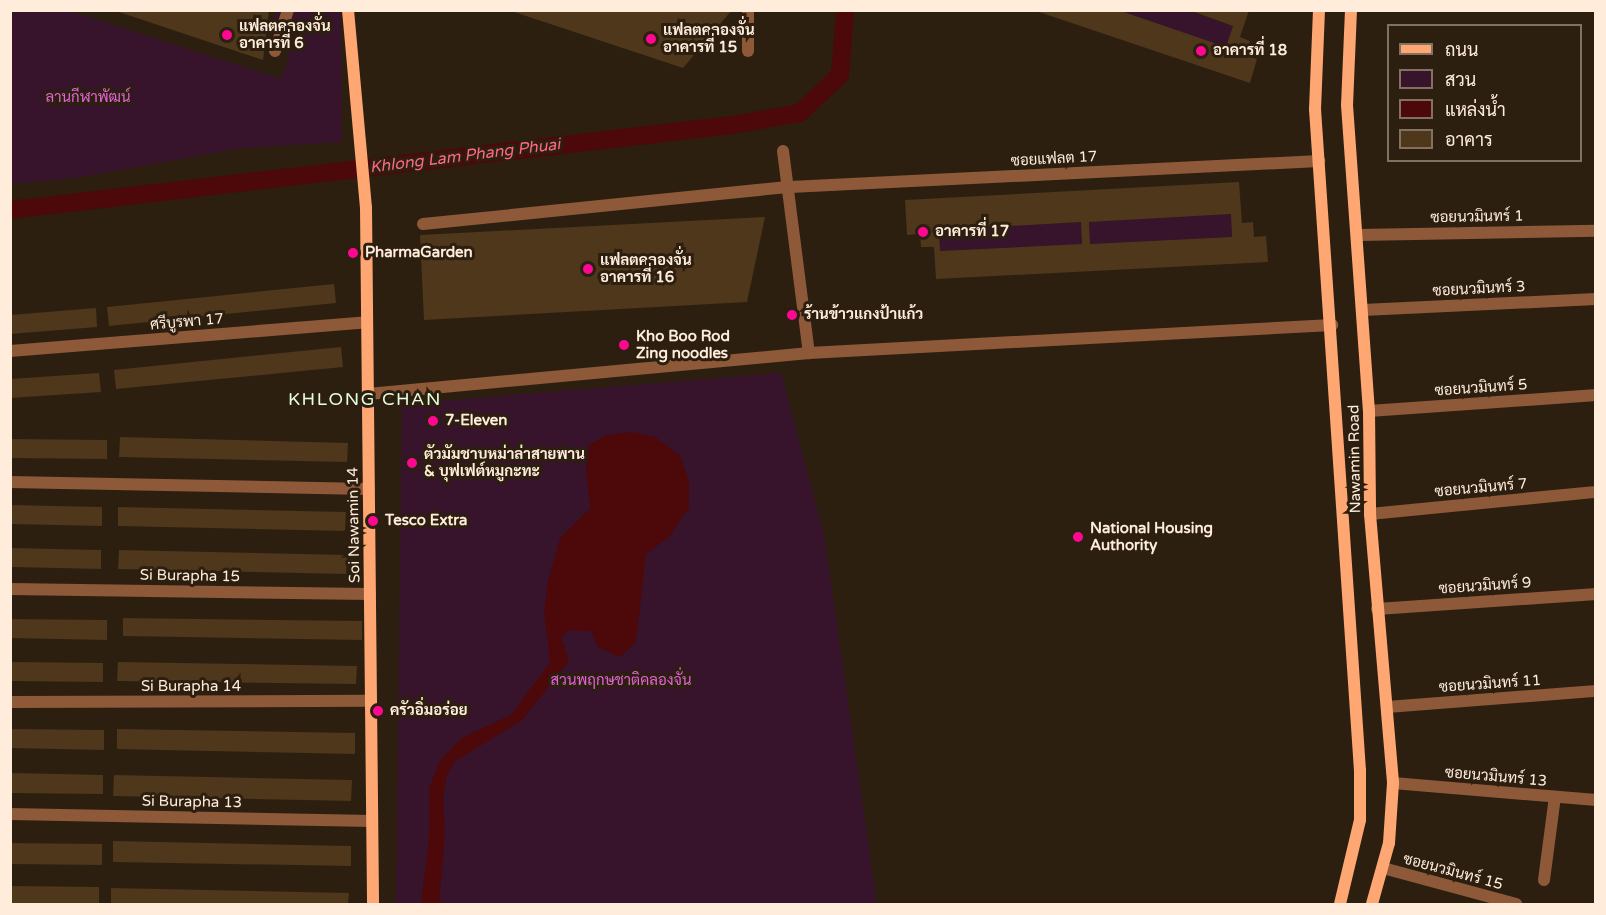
<!DOCTYPE html>
<meta charset="utf-8">
<style>
body{margin:0}
#map{position:relative;width:1606px;height:915px;overflow:hidden;background:#2c1f10;font-family:"Varela Round",Sarabun,sans-serif}
div>[style]{position:absolute}
[style*='--x']{left:calc(var(--x)*1px);top:calc(var(--y)*1px);width:calc(var(--w)*1px);rotate:calc(var(--a)*1deg)}
.green>*{inset:0;background:#37132c}
.water>*{inset:0;background:#4d080a}
.canal>*{height:18px;margin:-9px;padding:0 9px;transform-origin:9px;border-radius:9px;background:#4d080a}
.building>*{inset:0;background:#4e371b}
.street>*{height:12px;margin:-6px;padding:0 6px;transform-origin:6px;border-radius:6px;background:#8d5939}
.secondary>*{height:12px;margin:-6px;padding:0 6px;transform-origin:6px;border-radius:6px;background:#ffa772}
.dots>*{width:16px;height:16px;translate:-50% -50%;box-sizing:border-box;border:3px solid #2c1f10;border-radius:50%}
span{translate:-50% -50%;white-space:nowrap;text-align:center;line-height:1.15;-webkit-text-stroke:6px #2c1f10;paint-order:stroke}
.poi-label{font-size:15px;color:#ffecdb;font-weight:700}
.left{translate:0 -50%;text-align:left}
.park-label{font-size:15px;color:#e660d9}
.street-label{font-size:15px;color:#ffecdb}
.water-label{font-size:16px;color:#ff6986;font-style:italic}
.quarter-label{font-size:18px;color:#e7ffdd;letter-spacing:1.5px}
.frame{position:absolute;inset:0;border:12px solid #ffecdb;pointer-events:none}
.legend{position:absolute;left:1387px;top:24px;width:195px;height:138px;box-sizing:border-box;background:#2c1f10;border:2px solid #807161;margin:0;padding:8px 10px;list-style:none;font-size:18px;color:#ffecdb}
.legend li{display:flex;align-items:center;gap:12px;height:30px}
.legend b{width:30px;border:2px solid #807161}
</style>
<div id="map">
<div class="green">
<i style="clip-path:polygon(11px 11px,70px 11px,281px 79px,290px 55px,270px 33px,276px 11px,341px 11px,342px 142px,241px 148px,81px 177px,11px 184px)"></i>
<i style="clip-path:polygon(1118px 11px,1188px 11px,1233px 26px,1226px 47px)"></i>
<i style="clip-path:polygon(1231px 214px,1232px 237px,1090px 244px,1089px 222px)"></i>
<i style="clip-path:polygon(1081px 222px,1082px 244px,940px 251px,939px 230px)"></i>
<i style="clip-path:polygon(781px 373px,824px 535px,877px 904px,396px 904px,402px 404px)"></i>
</div>
<div class="water">
<i style="clip-path:polygon(631px 432px,655px 437px,680px 456px,689px 481px,689px 507px,669px 537px,646px 554px,636px 642px,620px 657px,598px 647px,591px 631px,571px 630px,561px 637px,569px 661px,522px 720px,454px 762px,447px 775px,443px 797px,445px 834px,439px 904px,421px 904px,429px 839px,429px 788px,440px 761px,461px 738px,511px 715px,550px 662px,544px 612px,548px 581px,560px 538px,590px 508px,586px 471px,589px 445px,607px 435px)"></i>
</div>
<div class="canal">
<i style="--x:10;--y:210;--w:727;--a:-6.71"></i>
<i style="--x:732;--y:125;--w:69;--a:-10"></i>
<i style="--x:800;--y:113;--w:55;--a:-43.5"></i>
<i style="--x:840;--y:75;--w:65;--a:-85.6"></i>
</div>
<div class="building">
<i style="clip-path:polygon(269px 10px,263px 60px,116px 11px,116px 10px)"></i>
<i style="clip-path:polygon(508px 10px,732px 10px,683px 68px)"></i>
<i style="clip-path:polygon(1118px 10px,1226px 47px,1233px 26px,1189px 10px,1249px 10px,1240px 37px,1250px 41px,1246px 55px,1257px 59px,1250px 83px,1036px 11px)"></i>
<i style="clip-path:polygon(evenodd,1239px 182px,1242px 223px,1253px 222px,1254px 237px,1266px 236px,1268px 262px,936px 279px,934px 247px,921px 247px,920px 234px,907px 235px,905px 200px,1239px 182px,1231px 214px,1232px 237px,1090px 244px,1089px 222px,1231px 214px,1239px 182px,1081px 222px,1082px 244px,940px 251px,939px 230px,1081px 222px)"></i>
<i style="clip-path:polygon(765px 217px,747px 302px,424px 320px,420px 235px)"></i>
<i style="clip-path:polygon(334px 284px,336px 303px,109px 326px,107px 307px)"></i>
<i style="clip-path:polygon(96px 308px,97px 327px,10px 334px,10px 315px)"></i>
<i style="clip-path:polygon(341px 347px,343px 367px,116px 389px,114px 370px)"></i>
<i style="clip-path:polygon(99px 373px,101px 392px,10px 398px,10px 379px)"></i>
<i style="clip-path:polygon(120px 437px,348px 443px,347px 462px,119px 457px)"></i>
<i style="clip-path:polygon(10px 439px,107px 440px,107px 459px,10px 458px)"></i>
<i style="clip-path:polygon(10px 505px,102px 507px,102px 526px,10px 524px)"></i>
<i style="clip-path:polygon(118px 507px,346px 512px,345px 531px,118px 526px)"></i>
<i style="clip-path:polygon(10px 548px,101px 550px,101px 569px,10px 567px)"></i>
<i style="clip-path:polygon(119px 550px,347px 555px,346px 574px,118px 569px)"></i>
<i style="clip-path:polygon(123px 618px,362px 621px,362px 640px,123px 636px)"></i>
<i style="clip-path:polygon(10px 619px,107px 620px,107px 640px,10px 638px)"></i>
<i style="clip-path:polygon(10px 662px,103px 663px,103px 682px,10px 681px)"></i>
<i style="clip-path:polygon(118px 662px,357px 666px,356px 684px,117px 681px)"></i>
<i style="clip-path:polygon(10px 729px,104px 730px,104px 750px,10px 748px)"></i>
<i style="clip-path:polygon(117px 729px,355px 733px,355px 754px,117px 749px)"></i>
<i style="clip-path:polygon(10px 773px,103px 775px,103px 794px,10px 793px)"></i>
<i style="clip-path:polygon(114px 775px,352px 780px,351px 801px,113px 796px)"></i>
<i style="clip-path:polygon(113px 841px,351px 846px,351px 866px,113px 862px)"></i>
<i style="clip-path:polygon(10px 843px,102px 844px,102px 865px,10px 864px)"></i>
<i style="clip-path:polygon(10px 886px,99px 887px,99px 904px,10px 904px)"></i>
<i style="clip-path:polygon(111px 888px,349px 893px,348px 904px,111px 904px)"></i>
</div>
<div class="street">
<i style="--x:275;--y:51;--w:43;--a:-72.4"></i>
<i style="--x:748;--y:51;--w:41;--a:-90"></i>
<i style="--x:783;--y:151;--w:204;--a:82.7"></i>
<i style="--x:423;--y:224;--w:369;--a:-5.8"></i>
<i style="--x:790;--y:187;--w:530;--a:-2.81"></i>
<i style="--x:1359;--y:235;--w:237;--a:-1"></i>
<i style="--x:1363;--y:310;--w:233;--a:-2.7"></i>
<i style="--x:10;--y:351;--w:358;--a:-4.6"></i>
<i style="--x:368;--y:394;--w:443;--a:-5.3"></i>
<i style="--x:809;--y:353;--w:524;--a:-3.06"></i>
<i style="--x:1369;--y:411;--w:228;--a:-4"></i>
<i style="--x:10;--y:482;--w:359;--a:1.1"></i>
<i style="--x:1370;--y:514;--w:227;--a:-5.6"></i>
<i style="--x:10;--y:589;--w:360;--a:0.8"></i>
<i style="--x:1377;--y:609;--w:220;--a:-3.9"></i>
<i style="--x:10;--y:702;--w:361;--a:-0.2"></i>
<i style="--x:1387;--y:707;--w:210;--a:-4.4"></i>
<i style="--x:1393;--y:783;--w:204;--a:4.8"></i>
<i style="--x:10;--y:814;--w:362;--a:1.1"></i>
<i style="--x:1383;--y:868;--w:138;--a:15.1"></i>
<i style="--x:1544;--y:880;--w:84;--a:-82.5"></i>
</div>
<div class="secondary">
<i style="--x:348;--y:10;--w:199;--a:84.8"></i>
<i style="--x:366;--y:208;--w:696;--a:89.42"></i>
<i style="--x:1319;--y:10;--w:99;--a:92.3"></i>
<i style="--x:1315;--y:109;--w:663;--a:86.11"></i>
<i style="--x:1360;--y:770;--w:50;--a:90"></i>
<i style="--x:1360;--y:820;--w:86;--a:103.4"></i>
<i style="--x:1351;--y:10;--w:95;--a:92.4"></i>
<i style="--x:1347;--y:105;--w:307;--a:85.9"></i>
<i style="--x:1369;--y:411;--w:103;--a:89.4"></i>
<i style="--x:1370;--y:514;--w:270;--a:85.1"></i>
<i style="--x:1393;--y:783;--w:60;--a:93.8"></i>
<i style="--x:1389;--y:843;--w:63;--a:105.6"></i>
</div>
<div class="dots">
<i style="left:227px;top:35px;background:#ff0791"></i>
<i style="left:651px;top:39px;background:#ff0791"></i>
<i style="left:1201px;top:51px;background:#ff0791"></i>
<i style="left:923px;top:232px;background:#ff0791"></i>
<i style="left:353px;top:253px;background:#ff0791"></i>
<i style="left:588px;top:269px;background:#ff0791"></i>
<i style="left:792px;top:315px;background:#ff0791"></i>
<i style="left:624px;top:345px;background:#ff0791"></i>
<i style="left:433px;top:421px;background:#ff0791"></i>
<i style="left:412px;top:463px;background:#ff0791"></i>
<i style="left:373px;top:521px;background:#ff0791"></i>
<i style="left:1078px;top:537px;background:#ff0791"></i>
<i style="left:378px;top:711px;background:#ff0791"></i>
</div>
<div class="poi-label">
<span class="left" style="left:239px;top:35px">แฟลตคลองจั่น<br>อาคารที่ 6</span>
<span class="left" style="left:663px;top:39px">แฟลตคลองจั่น<br>อาคารที่ 15</span>
<span class="left" style="left:1213px;top:51px">อาคารที่ 18</span>
<span class="left" style="left:935px;top:232px">อาคารที่ 17</span>
<span class="left" style="left:365px;top:253px">PharmaGarden</span>
<span class="left" style="left:600px;top:269px">แฟลตคลองจั่น<br>อาคารที่ 16</span>
<span class="left" style="left:804px;top:315px">ร้านข้าวแกงป้าแก้ว</span>
<span class="left" style="left:636px;top:345px">Kho Boo Rod<br>Zing noodles</span>
<span class="left" style="left:445px;top:421px">7-Eleven</span>
<span class="left" style="left:424px;top:463px">ตัวมัมชาบูหม่าล่าสายพาน<br>&amp; บุฟเฟต์หมูกะทะ</span>
<span class="left" style="left:385px;top:521px">Tesco Extra</span>
<span class="left" style="left:1090px;top:537px">National Housing<br>Authority</span>
<span class="left" style="left:390px;top:711px">ครัวอิ่มอร่อย</span>
</div>
<div class="park-label">
<span style="left:88px;top:98px">ลานกีฬาพัฒน์</span>
<span style="left:621px;top:681px">สวนพฤกษชาติคลองจั่น</span>
</div>
<div class="street-label">
<span style="left:1054px;top:159px;rotate:-3deg">ซอยแฟลต 17</span>
<span style="left:1477px;top:217px;rotate:-1deg">ซอยนวมินทร์ 1</span>
<span style="left:1479px;top:289px;rotate:-3deg">ซอยนวมินทร์ 3</span>
<span style="left:187px;top:322px;rotate:-5deg">ศรีบูรพา 17</span>
<span style="left:1481px;top:388px;rotate:-4deg">ซอยนวมินทร์ 5</span>
<span style="left:1355px;top:459px;rotate:-91deg">Nawamin Road</span>
<span style="left:1481px;top:488px;rotate:-5deg">ซอยนวมินทร์ 7</span>
<span style="left:354px;top:525px;rotate:-91deg">Soi Nawamin 14</span>
<span style="left:190px;top:576px;rotate:1deg">Si Burapha 15</span>
<span style="left:1485px;top:586px;rotate:-4deg">ซอยนวมินทร์ 9</span>
<span style="left:1490px;top:684px;rotate:-4deg">ซอยนวมินทร์ 11</span>
<span style="left:191px;top:687px">Si Burapha 14</span>
<span style="left:1496px;top:777px;rotate:5deg">ซอยนวมินทร์ 13</span>
<span style="left:192px;top:802px;rotate:1deg">Si Burapha 13</span>
<span style="left:1453px;top:872px;rotate:15deg">ซอยนวมินทร์ 15</span>
</div>
<div class="water-label">
<span style="left:465px;top:156px;rotate:-7deg">Khlong Lam Phang Phuai</span>
</div>
<div class="quarter-label">
<span style="left:365px;top:399px">KHLONG CHAN</span>
</div>
<div class="frame"></div>
<ul class="legend">
<li><b style="height:8px;background:#ffa772"></b>ถนน</li>
<li><b style="height:16px;background:#37132c"></b>สวน</li>
<li><b style="height:16px;background:#4d080a"></b>แหล่งน้ำ</li>
<li><b style="height:16px;background:#4e371b"></b>อาคาร</li>
</ul>
</div>
